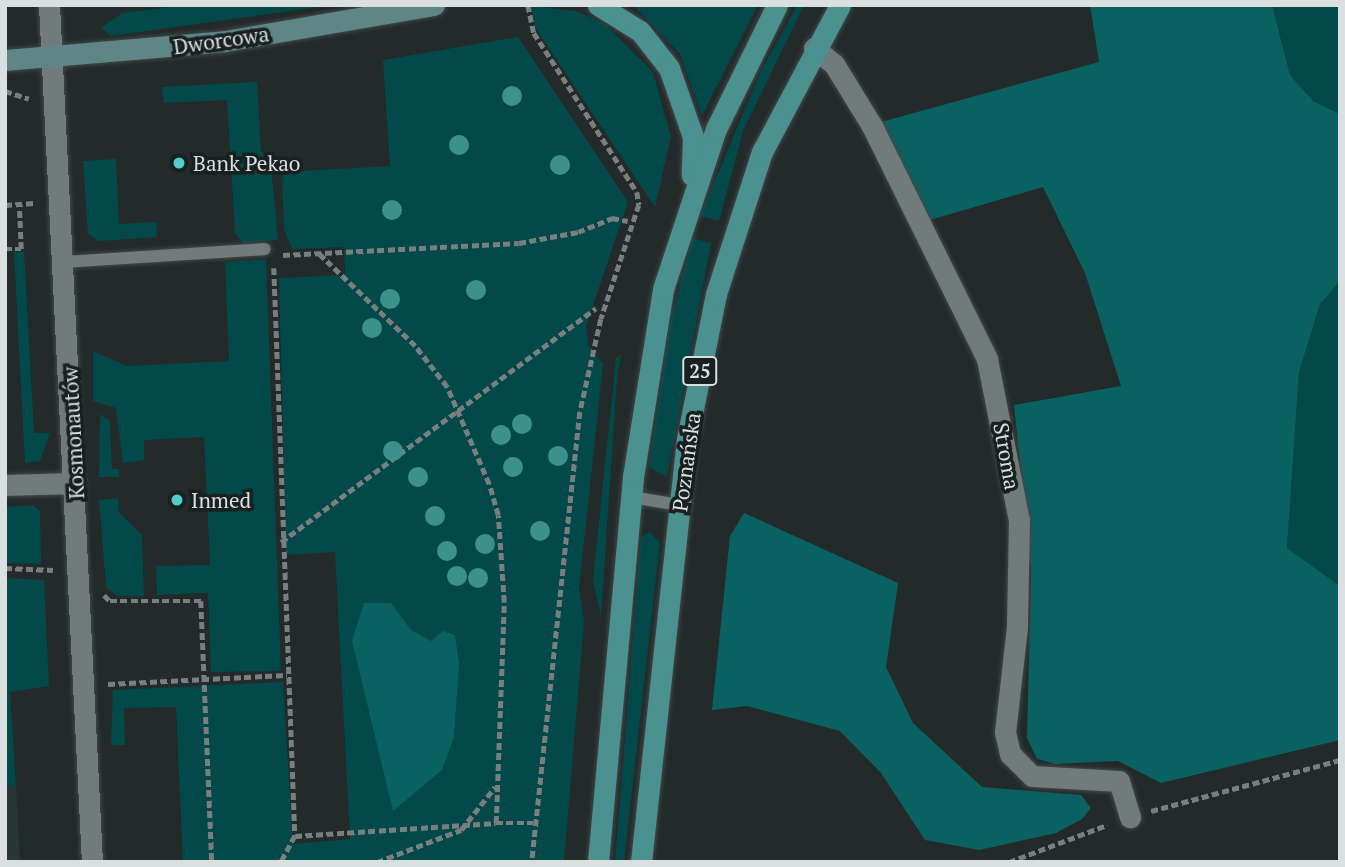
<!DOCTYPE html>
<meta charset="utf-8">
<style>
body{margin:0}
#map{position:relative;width:1345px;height:867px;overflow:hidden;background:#232a2a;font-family:"PT Serif",serif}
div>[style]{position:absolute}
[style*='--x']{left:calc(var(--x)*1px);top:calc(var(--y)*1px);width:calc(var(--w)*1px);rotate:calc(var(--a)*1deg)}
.built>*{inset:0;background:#283636}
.green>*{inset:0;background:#034949}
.forest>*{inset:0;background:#096261}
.path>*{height:4.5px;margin-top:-2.25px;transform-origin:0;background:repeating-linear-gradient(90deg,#797f7f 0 7px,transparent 0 10.5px)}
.roads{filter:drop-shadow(0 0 2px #424747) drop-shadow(0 0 2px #424747)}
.lane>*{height:12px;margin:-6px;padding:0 6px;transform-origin:6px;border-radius:6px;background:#727b7b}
.street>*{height:21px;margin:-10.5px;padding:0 10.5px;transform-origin:10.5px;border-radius:10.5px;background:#727b7b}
.secondary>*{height:21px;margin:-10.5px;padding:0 10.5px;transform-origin:10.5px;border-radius:10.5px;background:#5e8686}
.primary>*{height:21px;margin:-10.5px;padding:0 10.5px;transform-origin:10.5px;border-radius:10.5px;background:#4a9190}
.trees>*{width:20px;height:20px;margin:-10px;border-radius:50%;background:#3c918f}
.dots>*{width:19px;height:19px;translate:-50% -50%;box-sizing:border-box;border:4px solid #192020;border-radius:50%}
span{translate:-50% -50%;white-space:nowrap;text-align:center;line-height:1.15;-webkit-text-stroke:7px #192020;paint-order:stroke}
.shield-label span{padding:2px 5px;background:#192020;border:2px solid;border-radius:5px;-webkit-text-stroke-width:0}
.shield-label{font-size:19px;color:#dadfdf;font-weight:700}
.street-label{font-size:21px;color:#dadfdf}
.poi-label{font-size:21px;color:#dadfdf}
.left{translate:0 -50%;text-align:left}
.frame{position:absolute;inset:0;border:7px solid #dadfdf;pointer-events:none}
</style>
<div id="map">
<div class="built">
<i style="clip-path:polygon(5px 784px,16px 787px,20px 862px,5px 862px)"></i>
</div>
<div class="green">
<i style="clip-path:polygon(188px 5px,334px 5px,111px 36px,101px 28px,122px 13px)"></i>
<i style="clip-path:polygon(633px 5px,758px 5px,702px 116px,680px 54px)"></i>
<i style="clip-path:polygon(797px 5px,804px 5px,743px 131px,719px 221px,700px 216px,760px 73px)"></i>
<i style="clip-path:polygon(1272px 5px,1340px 5px,1340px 114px,1313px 101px,1290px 75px)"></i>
<i style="clip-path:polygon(531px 6px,576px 11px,605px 24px,653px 72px,671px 137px,655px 207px,536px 29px)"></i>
<i style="clip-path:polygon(518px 37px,628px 202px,586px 326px,588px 345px,603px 364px,579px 588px,584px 622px,564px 862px,183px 862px,176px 707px,124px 708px,125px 745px,111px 745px,113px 690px,283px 682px,293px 844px,350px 839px,335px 552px,286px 555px,279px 278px,345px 275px,344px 247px,292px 249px,284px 229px,282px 172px,390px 166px,383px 60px)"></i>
<i style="clip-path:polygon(257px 82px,261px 151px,271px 167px,278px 240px,243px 243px,235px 233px,227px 100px,164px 103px,162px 87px)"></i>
<i style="clip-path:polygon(116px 159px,119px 224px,156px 222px,157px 237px,99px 241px,88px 234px,83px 161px)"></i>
<i style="clip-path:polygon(692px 238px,711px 243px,667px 477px,649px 467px,669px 329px)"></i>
<i style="clip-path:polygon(14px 252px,24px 252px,34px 433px,50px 433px,40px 461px,25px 463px)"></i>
<i style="clip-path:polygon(266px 259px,281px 671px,211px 672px,208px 593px,157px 595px,156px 566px,210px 565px,204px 437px,144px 440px,144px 460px,123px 463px,116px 408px,93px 401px,93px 351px,127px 366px,229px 361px,225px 262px)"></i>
<i style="clip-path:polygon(1340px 281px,1340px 586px,1287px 548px,1299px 372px,1320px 304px)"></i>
<i style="clip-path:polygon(621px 355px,617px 378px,601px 616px,593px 581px,616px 358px)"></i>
<i style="clip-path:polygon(100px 414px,110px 421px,112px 469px,119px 469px,119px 477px,99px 477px)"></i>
<i style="clip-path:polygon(118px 498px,119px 513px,142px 535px,144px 596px,117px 596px,106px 587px,99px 500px)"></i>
<i style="clip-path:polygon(33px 505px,40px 511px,41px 564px,5px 563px,5px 507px)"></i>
<i style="clip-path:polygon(650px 532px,660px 543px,624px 862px,615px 862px,641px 537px)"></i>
<i style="clip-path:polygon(5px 578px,44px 580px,49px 686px,10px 692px,16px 787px,5px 784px)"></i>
</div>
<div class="forest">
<i style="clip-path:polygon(1090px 5px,1272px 5px,1290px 75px,1313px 101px,1340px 114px,1340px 281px,1320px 304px,1299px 372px,1287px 548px,1340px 586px,1340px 740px,1161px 783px,1118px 761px,1055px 764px,1037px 759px,1027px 738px,1031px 571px,1014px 405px,1121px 386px,1085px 273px,1043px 187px,930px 220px,881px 122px,1099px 62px)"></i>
<i style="clip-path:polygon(744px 513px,898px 583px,886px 667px,913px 723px,982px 787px,1081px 795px,1091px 808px,1082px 819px,1056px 833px,979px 850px,925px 840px,881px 773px,840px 731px,747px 706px,712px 710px,730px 536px)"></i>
<i style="clip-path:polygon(364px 603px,391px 603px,411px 630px,431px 641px,443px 631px,455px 635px,459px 664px,454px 737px,442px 770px,393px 811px,352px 641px)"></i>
</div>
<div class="path">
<i style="--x:528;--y:5;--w:29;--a:78"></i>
<i style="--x:534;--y:33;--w:189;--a:57.1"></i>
<i style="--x:637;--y:192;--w:13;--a:81"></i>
<i style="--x:639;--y:205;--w:120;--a:108.4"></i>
<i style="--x:601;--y:319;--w:95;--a:102.7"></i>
<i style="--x:580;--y:412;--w:453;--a:96.1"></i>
<i style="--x:5;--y:91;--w:25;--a:18"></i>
<i style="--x:5;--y:205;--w:29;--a:-4"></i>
<i style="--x:5;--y:249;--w:16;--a:0"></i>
<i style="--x:21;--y:249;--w:45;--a:-92.5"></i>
<i style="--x:283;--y:255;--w:236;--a:-2.9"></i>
<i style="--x:519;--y:243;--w:60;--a:-10.6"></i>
<i style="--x:578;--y:232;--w:37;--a:-22"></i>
<i style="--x:612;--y:218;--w:16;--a:11"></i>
<i style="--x:274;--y:268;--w:568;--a:87.88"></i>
<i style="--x:295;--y:836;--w:30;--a:118"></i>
<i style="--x:281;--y:542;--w:392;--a:-36.6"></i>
<i style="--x:5;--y:568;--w:48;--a:2.4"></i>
<i style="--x:104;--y:595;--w:8;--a:45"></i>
<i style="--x:110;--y:601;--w:91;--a:0"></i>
<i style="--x:201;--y:601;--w:261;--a:87.6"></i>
<i style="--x:108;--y:684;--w:179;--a:-2.9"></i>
<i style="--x:1151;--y:811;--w:196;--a:-15.1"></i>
<i style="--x:496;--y:823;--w:37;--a:0"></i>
<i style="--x:295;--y:836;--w:201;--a:-3.7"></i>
<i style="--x:496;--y:823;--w:221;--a:-87.9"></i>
<i style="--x:504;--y:602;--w:87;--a:-93.9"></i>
<i style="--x:498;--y:515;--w:32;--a:-106"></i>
<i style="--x:489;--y:484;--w:106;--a:-113.4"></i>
<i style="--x:447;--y:387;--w:52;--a:-128"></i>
<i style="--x:415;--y:346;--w:134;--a:-136.2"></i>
<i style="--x:377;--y:862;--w:90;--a:-20.9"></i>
<i style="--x:461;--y:830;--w:55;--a:-51.7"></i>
<i style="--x:1009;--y:862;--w:105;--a:-20.7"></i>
</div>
<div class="roads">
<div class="lane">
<i style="--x:64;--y:262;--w:201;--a:-3.7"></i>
<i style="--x:631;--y:497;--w:50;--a:9.3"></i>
</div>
<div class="street">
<i style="--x:49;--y:5;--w:858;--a:87.13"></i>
<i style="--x:814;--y:48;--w:26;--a:39"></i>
<i style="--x:834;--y:64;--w:73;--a:58.5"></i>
<i style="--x:872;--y:126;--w:260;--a:63.7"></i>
<i style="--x:987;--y:359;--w:165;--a:78.8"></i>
<i style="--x:1019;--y:521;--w:106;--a:91.1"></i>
<i style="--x:1017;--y:627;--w:106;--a:96.5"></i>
<i style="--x:1005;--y:732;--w:23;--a:77"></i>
<i style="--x:1010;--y:754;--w:31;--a:45"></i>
<i style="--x:1032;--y:776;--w:87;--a:3.3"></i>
<i style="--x:1119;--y:781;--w:38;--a:73"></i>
<i style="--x:5;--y:485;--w:70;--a:-1.6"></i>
</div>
<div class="secondary">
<i style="--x:5;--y:60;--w:221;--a:-4.9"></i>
<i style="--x:225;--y:41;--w:212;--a:-9.8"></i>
</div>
<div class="primary">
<i style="--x:598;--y:5;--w:49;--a:31.8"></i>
<i style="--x:640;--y:31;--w:47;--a:51.9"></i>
<i style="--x:669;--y:68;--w:73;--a:70.8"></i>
<i style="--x:693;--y:137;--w:38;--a:92"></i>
<i style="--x:598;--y:862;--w:387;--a:-84.8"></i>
<i style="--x:633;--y:477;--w:190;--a:-80.9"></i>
<i style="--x:663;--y:289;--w:169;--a:-71.7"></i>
<i style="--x:716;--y:129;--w:138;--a:-63.8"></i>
<i style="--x:641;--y:862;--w:425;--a:-83.8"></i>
<i style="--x:687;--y:439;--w:148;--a:-78.7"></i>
<i style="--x:716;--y:294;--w:149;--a:-72.1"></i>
<i style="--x:762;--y:152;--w:166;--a:-62"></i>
</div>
</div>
<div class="trees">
<i style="left:512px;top:96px"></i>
<i style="left:459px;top:145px"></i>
<i style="left:560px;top:165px"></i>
<i style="left:392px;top:210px"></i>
<i style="left:476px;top:290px"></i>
<i style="left:390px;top:299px"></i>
<i style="left:372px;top:328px"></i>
<i style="left:522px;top:424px"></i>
<i style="left:501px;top:435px"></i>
<i style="left:393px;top:451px"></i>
<i style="left:558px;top:456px"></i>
<i style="left:513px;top:467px"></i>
<i style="left:418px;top:477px"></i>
<i style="left:435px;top:516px"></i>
<i style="left:540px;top:531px"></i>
<i style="left:485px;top:544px"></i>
<i style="left:447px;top:551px"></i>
<i style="left:457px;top:576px"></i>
<i style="left:478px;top:578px"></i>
</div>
<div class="dots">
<i style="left:179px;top:163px;background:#53cdcb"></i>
<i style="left:177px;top:500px;background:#53cdcb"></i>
</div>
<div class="shield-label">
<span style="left:700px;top:371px">25</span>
</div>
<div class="street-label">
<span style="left:221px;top:40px;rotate:-8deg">Dworcowa</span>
<span style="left:73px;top:433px;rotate:-93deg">Kosmonautów</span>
<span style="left:1007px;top:456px;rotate:80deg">Stroma</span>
<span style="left:686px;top:462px;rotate:-82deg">Poznańska</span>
</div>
<div class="poi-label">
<span class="left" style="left:193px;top:163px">Bank Pekao</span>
<span class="left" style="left:191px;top:500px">Inmed</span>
</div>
<div class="frame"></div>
</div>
